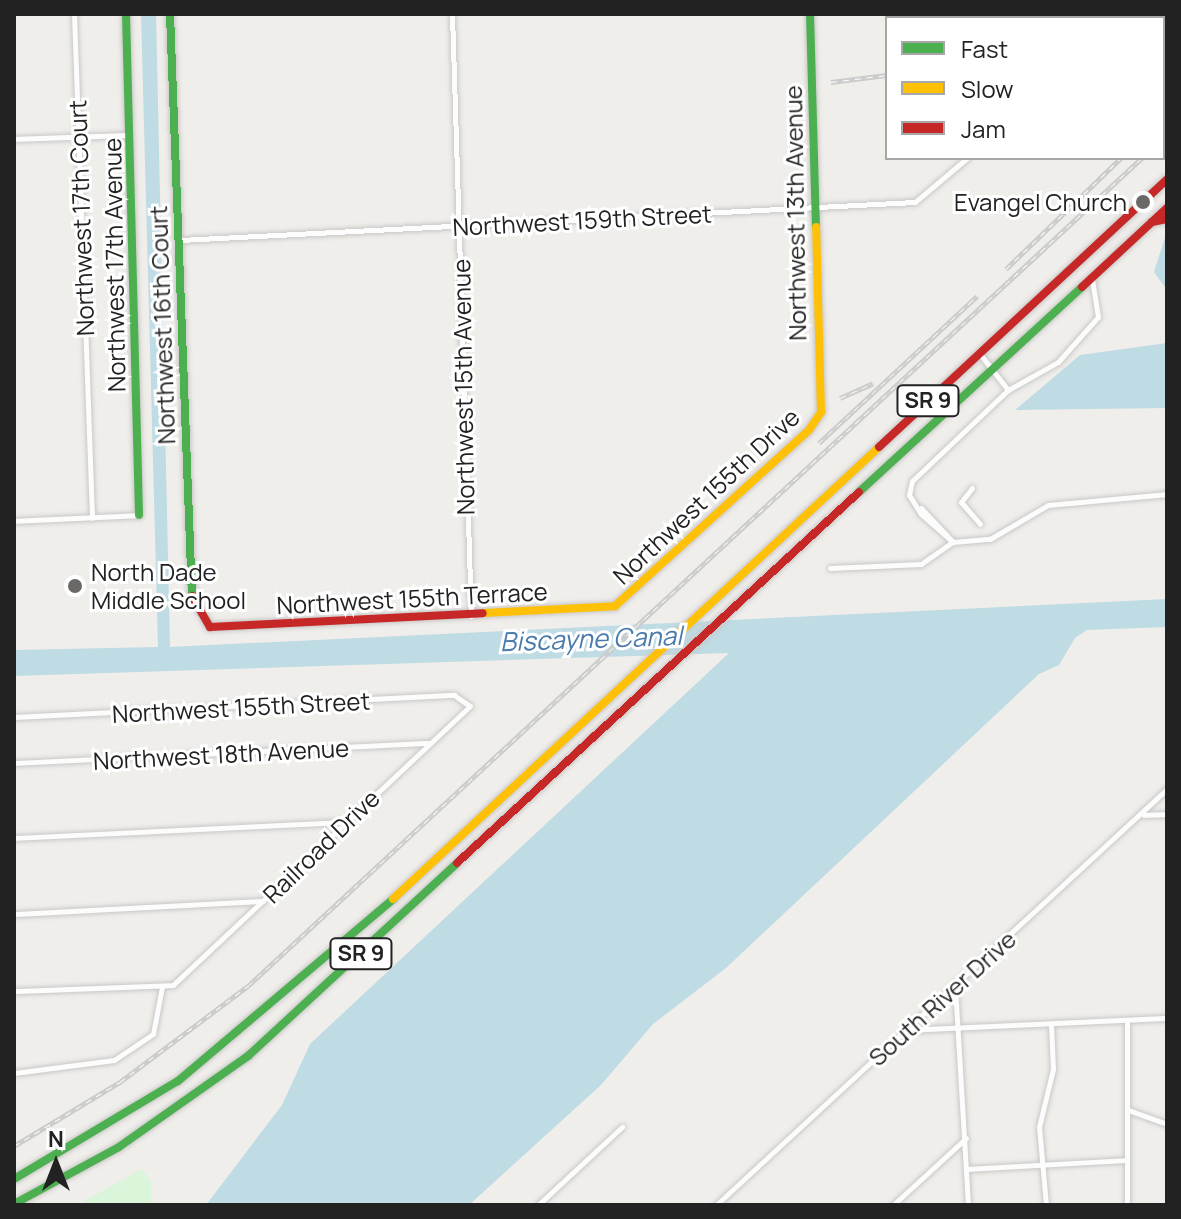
<!DOCTYPE html>
<style>
body{margin:0}
#map{position:relative;width:1181px;height:1219px;overflow:hidden;background:#f0eeeb;font-family:Manrope,sans-serif}
div>[style]{position:absolute}
[style*='--x']{left:calc(var(--x)*1px);top:calc(var(--y)*1px);width:calc(var(--w)*1px);rotate:calc(var(--a)*1deg)}
.park>*{inset:0;background:#daf5da}
.water>*{inset:0;background:#bfdbe3}
.roads{filter:drop-shadow(0 0 2px #c9c8c7) drop-shadow(0 0 2px #c9c8c7)}
.street>*{height:5px;margin:-2.5px;padding:0 2.5px;transform-origin:2.5px;border-radius:2.5px;background:#fdfcfc}
.fast>*{height:8px;margin:-4px;padding:0 4px;transform-origin:4px;border-radius:4px;background:#4caf50}
.slow>*{height:8px;margin:-4px;padding:0 4px;transform-origin:4px;border-radius:4px;background:#ffc107}
.jam>*{height:8px;margin:-4px;padding:0 4px;transform-origin:4px;border-radius:4px;background:#c62828}
.rail>*{height:5px;margin-top:-2.5px;transform-origin:0;background:repeating-linear-gradient(90deg,#fff 0 6px,#ccc 0 12px);box-sizing:border-box;border-block:2px solid #ccc}
.dots>*{width:22px;height:22px;translate:-50% -50%;box-sizing:border-box;border:4px solid #fff;border-radius:50%}
span{translate:-50% -50%;white-space:nowrap;text-align:center;line-height:1.15;-webkit-text-stroke:6px #fff;paint-order:stroke}
.shield-label span{padding:2px 6px;background:#fff;border:2px solid;border-radius:6px;-webkit-text-stroke-width:0}
.shield-label{font-size:22px;color:#222;font-weight:700}
.poi-label{font-size:24px;color:#222}
.right{translate:-100% -50%;text-align:right}
.left{translate:0 -50%;text-align:left}
.street-label{font-size:24px;color:#222}
.water-label{font-size:26px;color:#4a7aab;font-style:italic}
.frame{position:absolute;inset:0;border:16px solid #222;pointer-events:none}
.legend{position:absolute;left:885px;top:16px;width:280px;height:144px;box-sizing:border-box;background:#fff;border:2px solid #a7a7a7;margin:0;padding:10px 14px;list-style:none;font-size:24px;color:#222}
.legend li{display:flex;align-items:center;gap:16px;height:40px}
.legend b{width:40px;border:2px solid #a7a7a7}
.north{position:absolute;left:16px;top:1123px;width:80px;height:80px;-webkit-text-stroke:6px #fff;paint-order:stroke;rotate:0deg;font-size:22px;font-weight:700;line-height:32px;text-align:center;color:#222}
.north::after{content:'';display:block;margin:auto;width:28px;height:36px;background:#222;clip-path:polygon(50% 0,100% 100%,50% 72%,0 100%)}
</style>
<div id="map">
<div class="park">
<i style="clip-path:polygon(142px 1169px,151px 1182px,151px 1205px,77px 1205px)"></i>
</div>
<div class="water">
<i style="clip-path:polygon(141px 14px,156px 14px,170px 647px,1167px 599px,1167px 627px,1087px 630px,1075px 638px,1059px 665px,1039px 674px,726px 968px,653px 1024px,601px 1085px,469px 1205px,206px 1205px,282px 1105px,310px 1044px,729px 653px,14px 676px,14px 650px,158px 647px)"></i>
<i style="clip-path:polygon(1167px 231px,1167px 290px,1154px 272px)"></i>
<i style="clip-path:polygon(1167px 343px,1167px 408px,1015px 410px,1080px 355px)"></i>
</div>
<div class="roads">
<div class="street">
<i style="--x:74;--y:14;--w:504;--a:87.95"></i>
<i style="--x:452;--y:14;--w:602;--a:88.19"></i>
<i style="--x:1118;--y:18;--w:6;--a:-45"></i>
<i style="--x:14;--y:139;--w:116;--a:-2"></i>
<i style="--x:180;--y:240;--w:736;--a:-2.96"></i>
<i style="--x:915;--y:202;--w:68;--a:-40.2"></i>
<i style="--x:980;--y:354;--w:46;--a:52.1"></i>
<i style="--x:972;--y:488;--w:18;--a:128"></i>
<i style="--x:961;--y:502;--w:29;--a:49"></i>
<i style="--x:921;--y:508;--w:47;--a:46.7"></i>
<i style="--x:14;--y:521;--w:125;--a:-2.7"></i>
<i style="--x:953;--y:542;--w:43;--a:-138.8"></i>
<i style="--x:921;--y:514;--w:22;--a:-122"></i>
<i style="--x:909;--y:495;--w:14;--a:-78"></i>
<i style="--x:912;--y:481;--w:132;--a:-43.5"></i>
<i style="--x:1008;--y:390;--w:57;--a:-29.2"></i>
<i style="--x:1058;--y:362;--w:60;--a:-48.4"></i>
<i style="--x:1098;--y:317;--w:39;--a:-99"></i>
<i style="--x:830;--y:568;--w:91;--a:-2.5"></i>
<i style="--x:921;--y:564;--w:39;--a:-35"></i>
<i style="--x:953;--y:542;--w:37;--a:-5"></i>
<i style="--x:990;--y:539;--w:67;--a:-30.4"></i>
<i style="--x:1048;--y:505;--w:120;--a:-5.3"></i>
<i style="--x:14;--y:717;--w:441;--a:-2.9"></i>
<i style="--x:454;--y:695;--w:19;--a:35"></i>
<i style="--x:470;--y:706;--w:407;--a:136.8"></i>
<i style="--x:173;--y:985;--w:159;--a:177.8"></i>
<i style="--x:14;--y:763;--w:414;--a:-2.8"></i>
<i style="--x:1144;--y:815;--w:23;--a:-2"></i>
<i style="--x:14;--y:838;--w:332;--a:-2.8"></i>
<i style="--x:14;--y:914;--w:249;--a:-3"></i>
<i style="--x:955;--y:986;--w:219;--a:86.6"></i>
<i style="--x:908;--y:1030;--w:259;--a:-2.7"></i>
<i style="--x:14;--y:1073;--w:101;--a:-7.4"></i>
<i style="--x:114;--y:1060;--w:47;--a:-33.7"></i>
<i style="--x:153;--y:1034;--w:48;--a:-79.2"></i>
<i style="--x:1128;--y:1110;--w:41;--a:19.7"></i>
<i style="--x:966;--y:1169;--w:159;--a:-3.2"></i>
<i style="--x:538;--y:1205;--w:115;--a:-42.9"></i>
<i style="--x:716;--y:1205;--w:614;--a:-42.69"></i>
<i style="--x:893;--y:1205;--w:99;--a:-42.5"></i>
<i style="--x:1046;--y:1205;--w:78;--a:-95.1"></i>
<i style="--x:1039;--y:1127;--w:60;--a:-76.4"></i>
<i style="--x:1053;--y:1069;--w:44;--a:-92.6"></i>
<i style="--x:1127;--y:1205;--w:185;--a:-90"></i>
</div>
<div class="fast">
<i style="--x:126;--y:14;--w:501;--a:88.51"></i>
<i style="--x:170;--y:14;--w:582;--a:87.84"></i>
<i style="--x:810;--y:14;--w:213;--a:88.4"></i>
<i style="--x:859;--y:492;--w:303;--a:-42.6"></i>
<i style="--x:14;--y:1179;--w:191;--a:-30.9"></i>
<i style="--x:178;--y:1081;--w:282;--a:-40.2"></i>
<i style="--x:14;--y:1204;--w:119;--a:-28.5"></i>
<i style="--x:119;--y:1147;--w:158;--a:-35.2"></i>
<i style="--x:248;--y:1056;--w:284;--a:-42.7"></i>
</div>
<div class="slow">
<i style="--x:483;--y:613;--w:132;--a:-3"></i>
<i style="--x:615;--y:606;--w:262;--a:-42.2"></i>
<i style="--x:809;--y:430;--w:22;--a:-56"></i>
<i style="--x:821;--y:412;--w:185;--a:-91.5"></i>
<i style="--x:393;--y:899;--w:664;--a:-42.92"></i>
</div>
<div class="jam">
<i style="--x:1152;--y:222;--w:15;--a:-11"></i>
<i style="--x:1082;--y:287;--w:116;--a:-42.9"></i>
<i style="--x:879;--y:447;--w:393;--a:-42.9"></i>
<i style="--x:192;--y:596;--w:36;--a:60"></i>
<i style="--x:210;--y:627;--w:273;--a:-2.9"></i>
<i style="--x:457;--y:863;--w:547;--a:-42.7"></i>
</div>
</div>
<div class="rail">
<i style="--x:970;--y:18;--w:6;--a:-39"></i>
<i style="--x:831;--y:82;--w:56;--a:-7.1"></i>
<i style="--x:1163;--y:127;--w:6;--a:-45"></i>
<i style="--x:1006;--y:269;--w:160;--a:-44"></i>
<i style="--x:840;--y:398;--w:36;--a:-24"></i>
<i style="--x:819;--y:443;--w:216;--a:-42.9"></i>
<i style="--x:14;--y:1146;--w:124;--a:-31.1"></i>
<i style="--x:120;--y:1082;--w:160;--a:-36.9"></i>
<i style="--x:248;--y:986;--w:1219;--a:-42.81"></i>
</div>
<div class="dots">
<i style="left:1143px;top:202px;background:#6a6968"></i>
<i style="left:75px;top:586px;background:#6a6968"></i>
</div>
<div class="shield-label">
<span style="left:928px;top:401px">SR 9</span>
<span style="left:361px;top:954px">SR 9</span>
</div>
<div class="poi-label">
<span class="right" style="left:1127px;top:202px">Evangel Church</span>
<span class="left" style="left:91px;top:586px">North Dade<br>Middle School</span>
</div>
<div class="street-label">
<span style="left:795px;top:213px;rotate:-91deg">Northwest 13th Avenue</span>
<span style="left:81px;top:218px;rotate:-92deg">Northwest 17th Court</span>
<span style="left:582px;top:220px;rotate:-3deg">Northwest 159th Street</span>
<span style="left:114px;top:265px;rotate:-91deg">Northwest 17th Avenue</span>
<span style="left:162px;top:325px;rotate:-92deg">Northwest 16th Court</span>
<span style="left:463px;top:387px;rotate:-91deg">Northwest 15th Avenue</span>
<span style="left:706px;top:496px;rotate:-43deg">Northwest 155th Drive</span>
<span style="left:412px;top:598px;rotate:-3deg">Northwest 155th Terrace</span>
<span style="left:241px;top:707px;rotate:-3deg">Northwest 155th Street</span>
<span style="left:221px;top:754px;rotate:-3deg">Northwest 18th Avenue</span>
<span style="left:321px;top:846px;rotate:-44deg">Railroad Drive</span>
<span style="left:942px;top:998px;rotate:-42deg">South River Drive</span>
</div>
<div class="water-label">
<span style="left:591px;top:639px;rotate:-2deg">Biscayne Canal</span>
</div>
<div class="frame"></div>
<ul class="legend">
<li><b style="height:10px;background:#4caf50"></b>Fast</li>
<li><b style="height:10px;background:#ffc107"></b>Slow</li>
<li><b style="height:10px;background:#c62828"></b>Jam</li>
</ul>
<div class="north">N</div>
</div>
